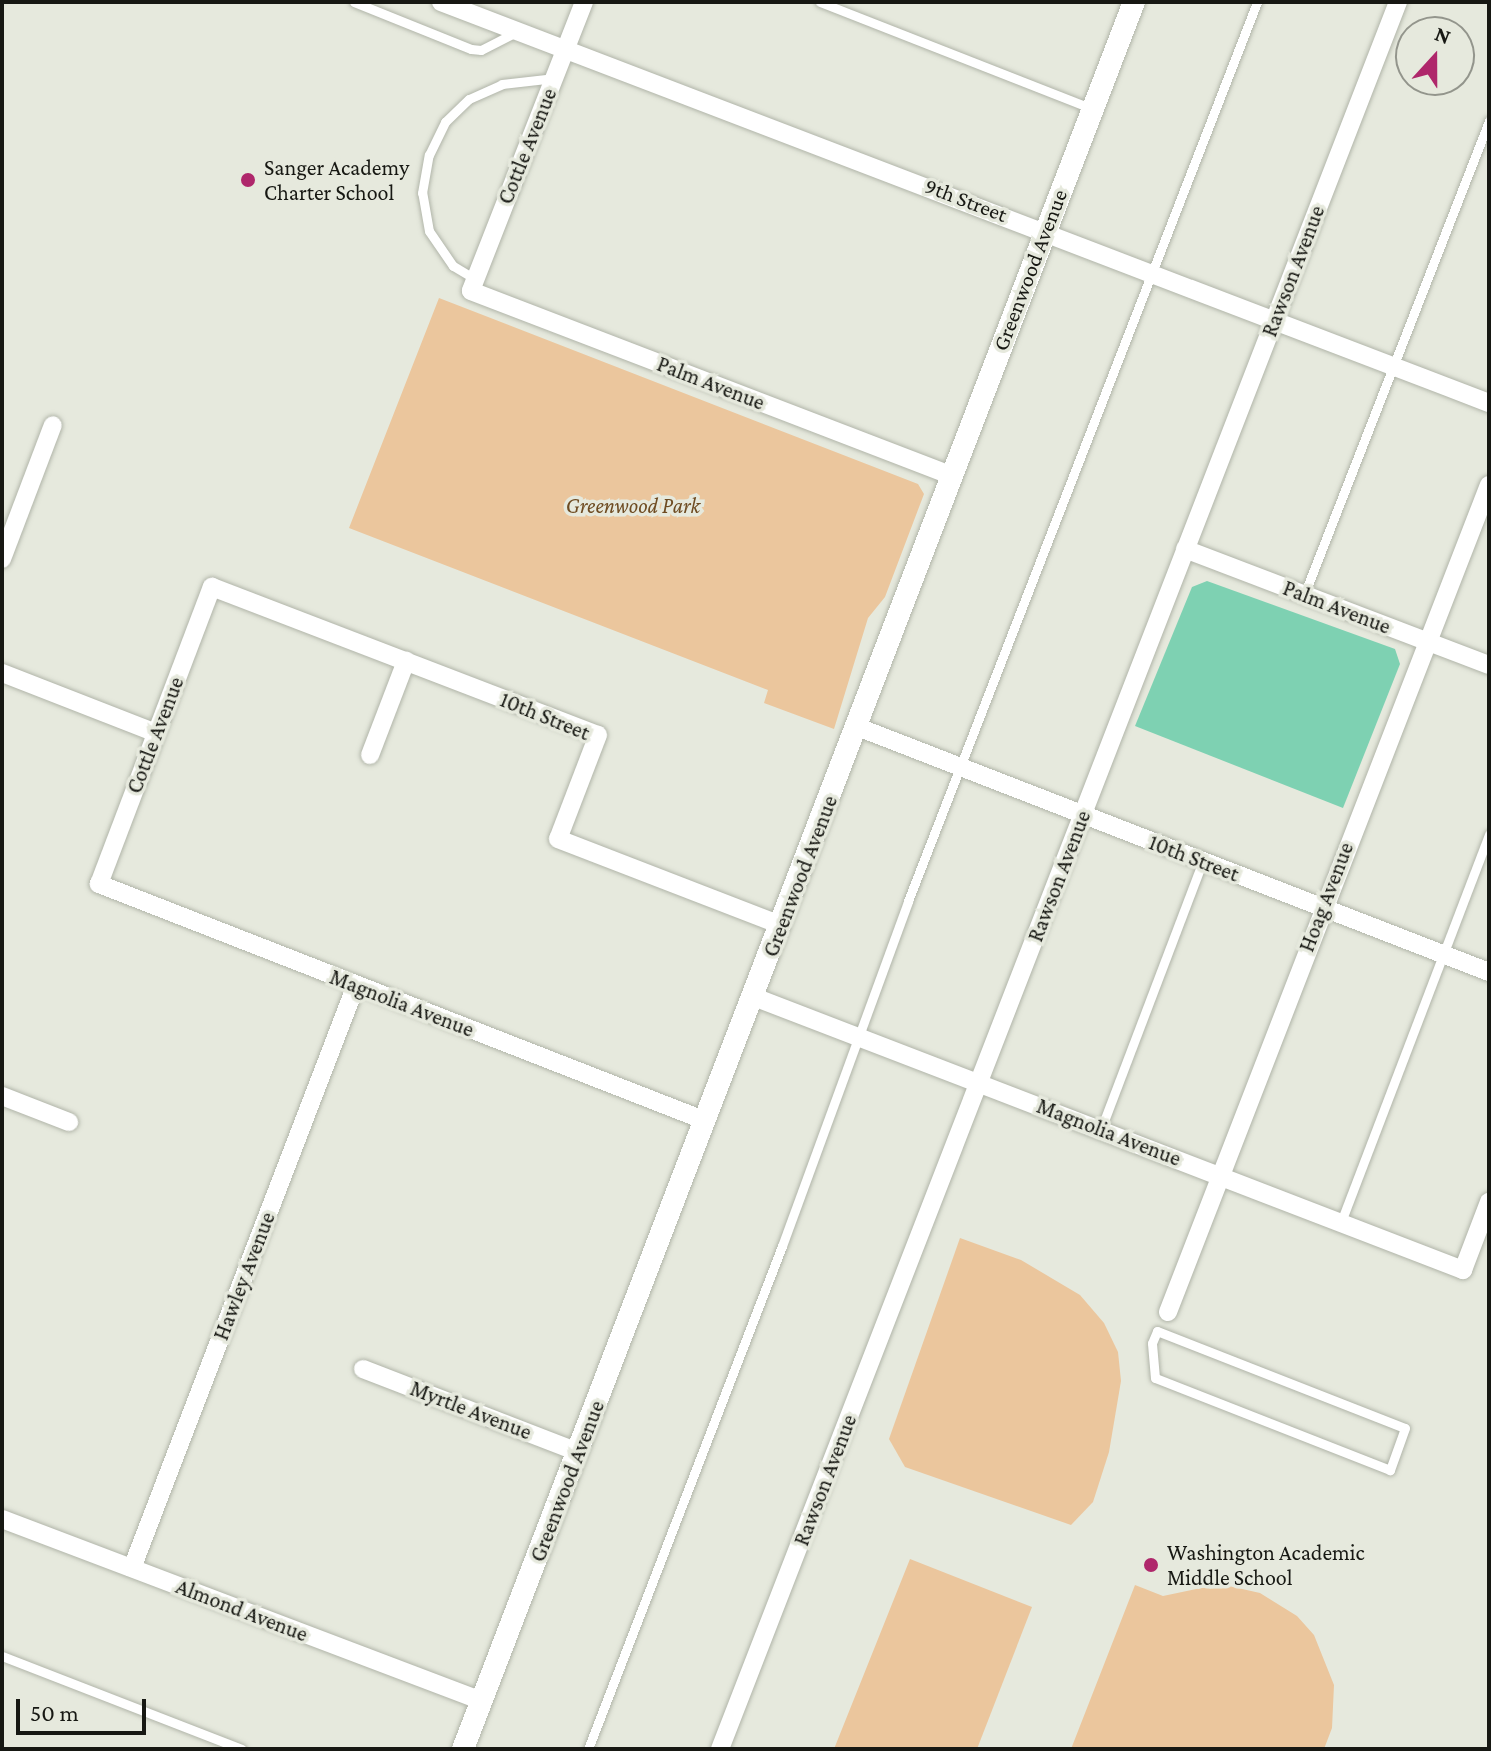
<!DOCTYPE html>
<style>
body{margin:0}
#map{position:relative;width:1491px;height:1751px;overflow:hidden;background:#e6e9dd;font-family:"Crimson Pro",serif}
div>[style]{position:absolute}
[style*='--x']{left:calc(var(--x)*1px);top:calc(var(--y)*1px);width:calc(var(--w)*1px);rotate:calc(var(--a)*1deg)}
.green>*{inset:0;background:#ebc69d}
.water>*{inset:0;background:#7ed1b2}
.roads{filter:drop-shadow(0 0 2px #b1b5a9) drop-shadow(0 0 2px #b1b5a9)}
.service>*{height:9px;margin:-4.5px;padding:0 4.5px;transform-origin:4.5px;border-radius:4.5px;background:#fff}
.minor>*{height:18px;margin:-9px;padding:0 9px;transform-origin:9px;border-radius:9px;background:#fff}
.tertiary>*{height:22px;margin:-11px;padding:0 11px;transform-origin:11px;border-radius:11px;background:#fff}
.dots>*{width:22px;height:22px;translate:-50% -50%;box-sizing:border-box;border:4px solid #e6e9dd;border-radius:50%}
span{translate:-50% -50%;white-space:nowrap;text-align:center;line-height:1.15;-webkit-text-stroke:7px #e6e9dd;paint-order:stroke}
.street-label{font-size:22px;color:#171813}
.poi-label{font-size:22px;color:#171813}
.left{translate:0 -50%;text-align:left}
.park-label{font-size:22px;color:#6e4b21;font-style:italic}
.frame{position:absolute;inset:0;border:4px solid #171813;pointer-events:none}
.north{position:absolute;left:1395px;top:16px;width:80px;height:80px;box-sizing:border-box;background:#e6e9dd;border:2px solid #93958c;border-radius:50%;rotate:21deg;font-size:22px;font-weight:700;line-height:32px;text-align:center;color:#171813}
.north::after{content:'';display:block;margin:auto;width:28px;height:36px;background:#af276b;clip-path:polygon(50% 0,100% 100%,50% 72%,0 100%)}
.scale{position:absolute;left:16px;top:1699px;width:130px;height:36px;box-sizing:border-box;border:4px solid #171813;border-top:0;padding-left:10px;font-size:24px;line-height:28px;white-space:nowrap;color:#171813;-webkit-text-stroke:6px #e6e9dd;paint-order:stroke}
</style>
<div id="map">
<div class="green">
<i style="clip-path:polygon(439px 298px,918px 484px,924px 494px,885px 597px,868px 618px,834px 729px,764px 703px,768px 690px,349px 528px)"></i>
<i style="clip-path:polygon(960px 1238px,1021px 1260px,1080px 1295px,1104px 1323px,1118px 1352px,1121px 1381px,1109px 1452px,1093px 1502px,1071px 1525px,905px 1467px,889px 1439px)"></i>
<i style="clip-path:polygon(910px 1559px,1032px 1607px,977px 1749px,834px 1749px)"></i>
<i style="clip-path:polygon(1220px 1584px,1260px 1593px,1297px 1616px,1314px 1635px,1334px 1685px,1332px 1728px,1324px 1749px,1071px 1749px,1135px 1585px,1163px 1596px)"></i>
</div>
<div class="water">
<i style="clip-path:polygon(1207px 581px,1395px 649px,1400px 664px,1343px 808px,1135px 726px,1192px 587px)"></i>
</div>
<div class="roads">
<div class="service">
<i style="--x:354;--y:2;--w:126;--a:21.9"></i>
<i style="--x:471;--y:49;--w:10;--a:6"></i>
<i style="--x:481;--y:50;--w:39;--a:-27"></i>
<i style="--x:820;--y:2;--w:291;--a:21.4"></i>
<i style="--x:475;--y:279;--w:26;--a:-149"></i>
<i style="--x:453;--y:266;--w:42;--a:-124.4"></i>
<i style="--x:429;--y:231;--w:39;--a:-100"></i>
<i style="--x:422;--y:193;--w:39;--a:-80"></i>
<i style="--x:429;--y:155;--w:37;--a:-64"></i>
<i style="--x:445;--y:122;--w:33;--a:-44"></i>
<i style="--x:469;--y:99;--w:36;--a:-24"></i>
<i style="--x:502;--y:84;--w:53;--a:-6.5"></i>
<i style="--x:1304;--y:595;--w:509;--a:-68.68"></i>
<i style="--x:1101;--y:1129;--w:287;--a:-69.2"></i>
<i style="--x:1341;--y:1222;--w:415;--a:-69.1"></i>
<i style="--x:1157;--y:1331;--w:266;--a:21.4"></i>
<i style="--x:1405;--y:1428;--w:45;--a:109.7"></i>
<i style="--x:1390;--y:1470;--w:252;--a:-158.6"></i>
<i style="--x:1155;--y:1378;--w:35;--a:-95"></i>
<i style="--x:1152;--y:1343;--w:13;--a:-67"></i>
<i style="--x:2;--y:1656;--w:257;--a:21.2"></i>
<i style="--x:588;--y:1749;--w:539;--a:-68.91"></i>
<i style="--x:782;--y:1246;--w:367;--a:-69.9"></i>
<i style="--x:908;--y:901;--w:964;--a:-68.78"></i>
</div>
<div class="minor">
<i style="--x:441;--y:2;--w:1122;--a:20.94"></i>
<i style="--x:584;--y:2;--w:310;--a:111.4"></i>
<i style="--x:471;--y:291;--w:513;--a:21.01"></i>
<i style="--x:1185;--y:549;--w:325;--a:20.9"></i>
<i style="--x:2;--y:559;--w:143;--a:-69.2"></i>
<i style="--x:2;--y:673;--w:165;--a:21.3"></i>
<i style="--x:855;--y:726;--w:680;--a:21.21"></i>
<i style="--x:370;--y:755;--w:101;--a:-69"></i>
<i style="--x:754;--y:997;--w:760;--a:21.06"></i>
<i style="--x:1463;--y:1270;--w:73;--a:-69.1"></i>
<i style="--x:2;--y:1096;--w:72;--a:21.2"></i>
<i style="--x:706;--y:1121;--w:652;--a:-158.67"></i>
<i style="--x:99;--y:884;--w:318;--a:-69.2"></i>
<i style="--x:212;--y:587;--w:413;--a:21"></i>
<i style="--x:598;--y:735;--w:111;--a:111"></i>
<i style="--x:558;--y:839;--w:239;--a:21.1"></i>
<i style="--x:1168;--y:1312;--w:887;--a:-68.79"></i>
<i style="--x:363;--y:1369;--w:230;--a:21.1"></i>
<i style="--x:2;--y:1519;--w:513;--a:20.77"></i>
<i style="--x:132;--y:1568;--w:625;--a:-68.98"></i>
<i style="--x:720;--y:1749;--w:1874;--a:-68.79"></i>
</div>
<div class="tertiary">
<i style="--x:463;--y:1749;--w:1871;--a:-68.99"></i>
</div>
</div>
<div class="dots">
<i style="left:248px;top:180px;background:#af276b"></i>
<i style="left:1151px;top:1565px;background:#af276b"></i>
</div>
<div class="street-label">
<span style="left:527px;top:146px;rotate:-68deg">Cottle Avenue</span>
<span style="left:966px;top:200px;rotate:21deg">9th Street</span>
<span style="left:1030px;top:270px;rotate:-69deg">Greenwood Avenue</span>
<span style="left:1293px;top:271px;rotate:-69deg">Rawson Avenue</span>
<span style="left:711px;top:383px;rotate:21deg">Palm Avenue</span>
<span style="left:1337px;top:607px;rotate:21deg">Palm Avenue</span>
<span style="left:545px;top:716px;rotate:22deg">10th Street</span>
<span style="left:155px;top:735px;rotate:-69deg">Cottle Avenue</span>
<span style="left:1194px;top:858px;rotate:21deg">10th Street</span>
<span style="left:800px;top:876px;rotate:-69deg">Greenwood Avenue</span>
<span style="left:1059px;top:876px;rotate:-69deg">Rawson Avenue</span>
<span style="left:1326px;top:897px;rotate:-69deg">Hoag Avenue</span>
<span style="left:402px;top:1003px;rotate:21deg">Magnolia Avenue</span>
<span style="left:1109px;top:1132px;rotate:21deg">Magnolia Avenue</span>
<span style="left:244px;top:1276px;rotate:-69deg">Hawley Avenue</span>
<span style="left:471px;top:1410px;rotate:21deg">Myrtle Avenue</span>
<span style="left:825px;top:1480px;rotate:-69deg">Rawson Avenue</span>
<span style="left:567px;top:1481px;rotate:-69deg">Greenwood Avenue</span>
<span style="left:242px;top:1610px;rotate:21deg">Almond Avenue</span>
</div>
<div class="poi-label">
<span class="left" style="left:264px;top:180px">Sanger Academy<br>Charter School</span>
<span class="left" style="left:1167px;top:1565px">Washington Academic<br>Middle School</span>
</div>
<div class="park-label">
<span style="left:633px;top:506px">Greenwood Park</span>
</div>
<div class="frame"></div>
<div class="north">N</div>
<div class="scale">50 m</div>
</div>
